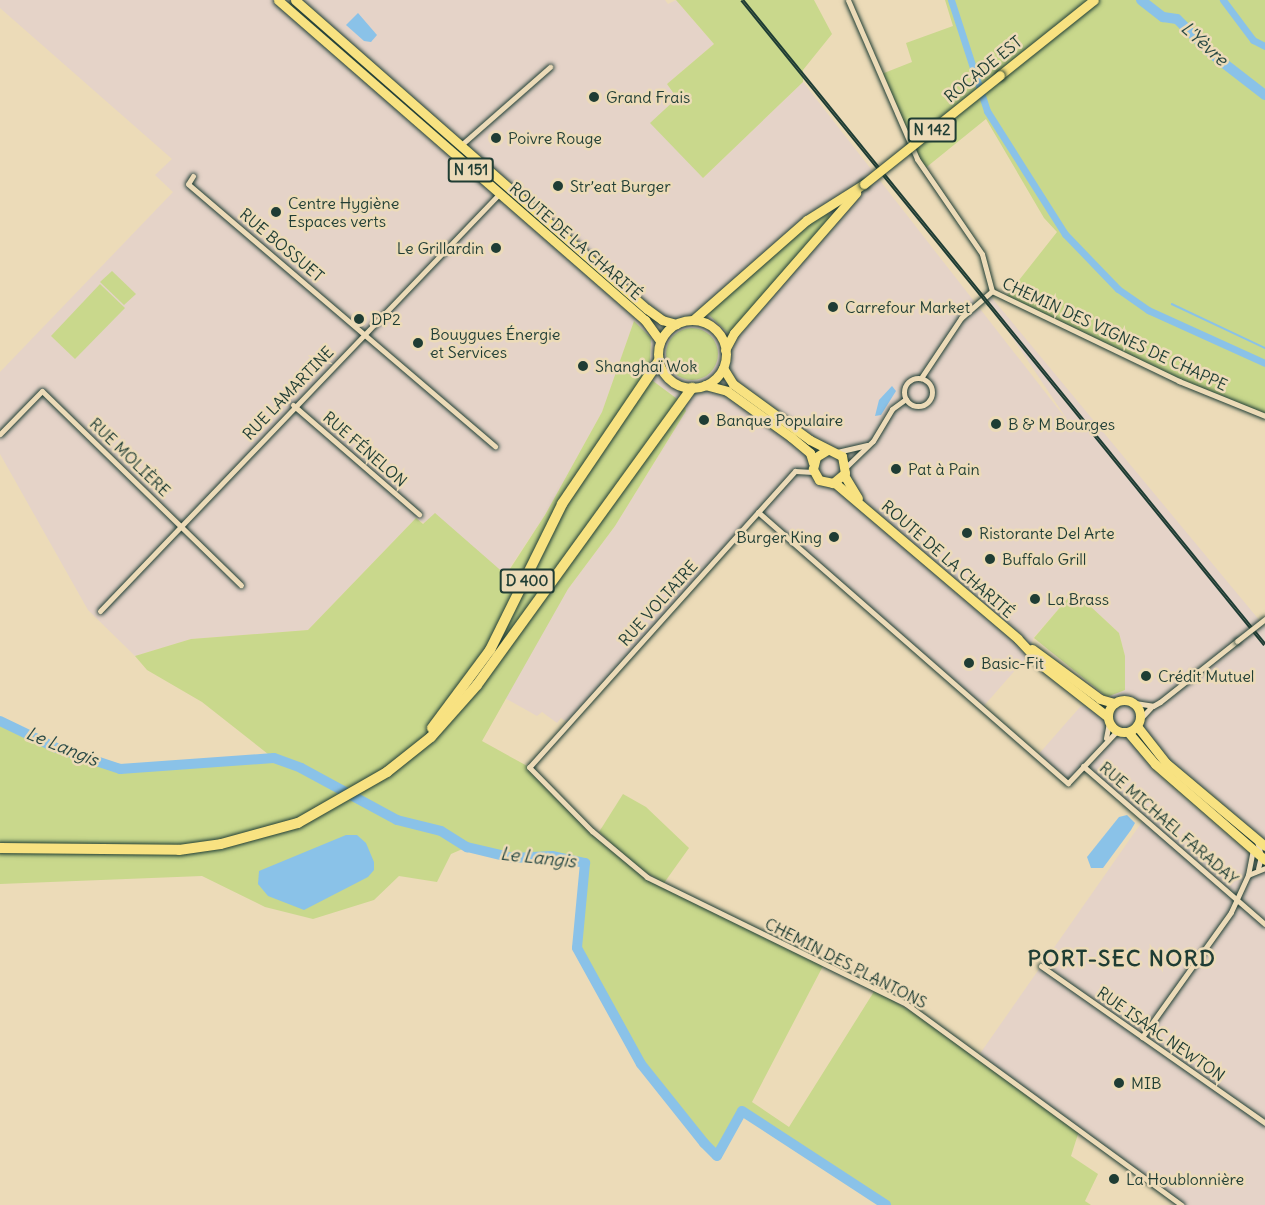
<!DOCTYPE html>
<meta charset="utf-8">
<style>
body{margin:0}
#map{position:relative;width:1265px;height:1205px;overflow:hidden;background:#ecdbb8;font-family:Delius,sans-serif}
div>[style]{position:absolute}
[style*='--x']{left:calc(var(--x)*1px);top:calc(var(--y)*1px);width:calc(var(--w)*1px);rotate:calc(var(--a)*1deg)}
.built>*{inset:0;background:#e5d3c8}
.green>*{inset:0;background:#c9d88c}
.round{border-radius:50%}
.water>*{inset:0;background:#8ac2e8}
.stream>*{height:1.5px;margin:-0.75px;padding:0 0.75px;transform-origin:0.75px;border-radius:0.75px;background:#8ac2e8}
.canal>*{height:7px;margin:-3.5px;padding:0 3.5px;transform-origin:3.5px;border-radius:3.5px;background:#8ac2e8}
.river>*{height:10px;margin:-5px;padding:0 5px;transform-origin:5px;border-radius:5px;background:#8ac2e8}
.roads{filter:drop-shadow(0 0 2px #1f3d34) drop-shadow(0 0 2px #1f3d34)}
.street>*{height:5px;margin:-2.5px;padding:0 2.5px;transform-origin:2.5px;border-radius:2.5px;background:#ecdbb8}
.street>.ring{margin:-2.5px;padding:0;box-sizing:content-box;background:none;border:5px solid #ecdbb8;border-radius:50%}
.primary>*{height:9px;margin:-4.5px;padding:0 4.5px;transform-origin:4.5px;border-radius:4.5px;background:#f8e281}
.primary>.ring{margin:-4.5px;padding:0;box-sizing:content-box;background:none;border:9px solid #f8e281;border-radius:50%}
.highway>*{height:10px;margin:-5px;padding:0 5px;transform-origin:5px;border-radius:5px;background:#f8e281}
.rail>*{height:4px;margin-top:-2px;transform-origin:0;background:repeating-linear-gradient(90deg,#ecdbb8 0 4.5px,#1f3d34 0 9px);box-sizing:border-box;border-block:2px solid #1f3d34}
.bridges{filter:drop-shadow(0 0 2px #1f3d34) drop-shadow(0 0 2px #1f3d34)}
.street-bridge>*{height:5px;margin:-2.5px;padding:0 2.5px;transform-origin:2.5px;border-radius:2.5px;background:#ecdbb8}
.primary-bridge>*{height:9px;margin:-4.5px;padding:0 4.5px;transform-origin:4.5px;border-radius:4.5px;background:#f8e281}
.dots>*{width:16px;height:16px;translate:-50% -50%;box-sizing:border-box;border:3px solid #ecdbb8;border-radius:50%}
span{translate:-50% -50%;white-space:nowrap;text-align:center;line-height:1.15;-webkit-text-stroke:5px #ecdbb8;paint-order:stroke}
.shield-label span{padding:2px 4px;background:#ecdbb8;border:2px solid;border-radius:4px;-webkit-text-stroke-width:0}
.shield-label{font-size:15px;color:#1f3d34;font-weight:700}
.street-label{font-size:16px;color:#1f3d34}
.poi-label{font-size:16px;color:#1f3d34}
.left{translate:0 -50%;text-align:left}
.right{translate:-100% -50%;text-align:right}
.water-label{font-size:18px;color:#2a4a46;font-style:italic}
.district-label{font-size:22px;color:#1f3d34;font-weight:700;letter-spacing:1.5px}
</style>
<div id="map">
<div class="built">
<i style="clip-path:polygon(0 0,665px 0,668px 4px,676px 0,714px 44px,667px 84px,678px 98px,703px 178px,803px 82px,1070px 424px,984px 295px,987px 292px,1265px 627px,1265px 841px,1209px 791px,1157px 762px,1151px 769px,1265px 868px,1265px 1205px,1182px 1205px,1160px 1192px,979px 1055px,1144px 819px,1083px 767px,1068px 783px,1037px 756px,1080px 707px,1125px 690px,1125px 656px,1119px 633px,1074px 591px,1034px 637px,1025px 659px,982px 708px,755px 515px,569px 723px,561px 718px,557px 723px,542px 712px,537px 716px,503px 697px,568px 589px,615px 526px,686px 411px,680px 401px,649px 378px,652px 344px,634px 321px,602px 412px,545px 515px,505px 575px,416px 518px,308px 630px,191px 639px,135px 656px,88px 610px,0 454px,0 372px,173px 192px,155px 175px,172px 159px,0 8px)"></i>
</div>
<div class="green">
<i style="clip-path:polygon(676px 0,814px 0,832px 34px,803px 70px,803px 82px,703px 178px,650px 123px,677px 98px,667px 84px,714px 44px)"></i>
<i style="clip-path:polygon(945px 0,1265px 0,1265px 416px,1179px 381px,1005px 298px,1057px 232px,1044px 218px,986px 119px,923px 170px,879px 75px,912px 62px,906px 43px,953px 26px)"></i>
<i style="clip-path:polygon(826px 211px,831px 218px,729px 334px,707px 313px,744px 276px)"></i>
<i style="clip-path:polygon(112px 271px,136px 294px,124px 305px,100px 282px)"></i>
<i style="clip-path:polygon(100px 284px,125px 308px,75px 359px,51px 336px)"></i>
<i style="clip-path:polygon(634px 321px,651px 338px,649px 378px,684px 404px,686px 411px,615px 526px,568px 589px,482px 741px,529px 767px,592px 831px,647px 877px,823px 966px,752px 1102px,789px 1127px,875px 990px,941px 1029px,1079px 1131px,1071px 1156px,1098px 1174px,1085px 1201px,1091px 1205px,886px 1205px,742px 1111px,717px 1156px,641px 1064px,577px 948px,584px 862px,552px 856px,513px 858px,467px 847px,451px 854px,437px 882px,399px 876px,374px 900px,313px 919px,265px 907px,202px 876px,0 884px,0 721px,54px 747px,120px 769px,273px 758px,202px 702px,147px 670px,135px 656px,191px 639px,308px 630px,416px 518px,423px 524px,435px 513px,506px 575px,545px 515px,602px 412px)"></i>
<i class="round" style="left:666px;top:328px;width:52px;height:52px"></i>
<i style="clip-path:polygon(1074px 591px,1119px 633px,1125px 656px,1125px 690px,1107px 697px,1034px 638px)"></i>
<i style="clip-path:polygon(623px 794px,646px 807px,689px 848px,664px 883px,637px 867px,599px 832px)"></i>
</div>
<div class="water">
<i style="clip-path:polygon(358px 13px,377px 35px,371px 42px,364px 41px,346px 25px)"></i>
<i style="clip-path:polygon(892px 386px,896px 391px,881px 415px,875px 416px,879px 400px)"></i>
<i style="clip-path:polygon(1127px 815px,1135px 823px,1131px 830px,1103px 868px,1091px 868px,1087px 857px,1119px 817px)"></i>
<i style="clip-path:polygon(346px 835px,357px 835px,366px 843px,374px 862px,374px 870px,368px 877px,304px 910px,268px 896px,258px 884px,259px 871px)"></i>
</div>
<div class="stream">
<i style="--x:1172;--y:304;--w:103;--a:25.3"></i>
</div>
<div class="canal">
<i style="--x:951;--y:0;--w:117;--a:72"></i>
<i style="--x:987;--y:111;--w:146;--a:57.6"></i>
<i style="--x:1065;--y:234;--w:76;--a:46.1"></i>
<i style="--x:1118;--y:289;--w:37;--a:35"></i>
<i style="--x:1148;--y:310;--w:128;--a:24.4"></i>
<i style="--x:1223;--y:0;--w:50;--a:53.1"></i>
<i style="--x:1253;--y:40;--w:13;--a:27"></i>
</div>
<div class="river">
<i style="--x:1141;--y:0;--w:28;--a:38"></i>
<i style="--x:1163;--y:17;--w:14;--a:8"></i>
<i style="--x:1177;--y:19;--w:49;--a:45"></i>
<i style="--x:1212;--y:54;--w:67;--a:37.7"></i>
<i style="--x:0;--y:721;--w:60;--a:25.7"></i>
<i style="--x:54;--y:747;--w:70;--a:18.4"></i>
<i style="--x:120;--y:769;--w:154;--a:-4.1"></i>
<i style="--x:274;--y:758;--w:29;--a:20"></i>
<i style="--x:301;--y:768;--w:109;--a:28.4"></i>
<i style="--x:397;--y:820;--w:45;--a:14"></i>
<i style="--x:441;--y:831;--w:31;--a:32"></i>
<i style="--x:467;--y:847;--w:47;--a:13.4"></i>
<i style="--x:513;--y:858;--w:39;--a:-3"></i>
<i style="--x:552;--y:856;--w:34;--a:12"></i>
<i style="--x:585;--y:863;--w:85;--a:95.4"></i>
<i style="--x:577;--y:948;--w:132;--a:61.1"></i>
<i style="--x:641;--y:1064;--w:101;--a:51.4"></i>
<i style="--x:704;--y:1143;--w:18;--a:45"></i>
<i style="--x:717;--y:1156;--w:51;--a:-60.9"></i>
<i style="--x:742;--y:1111;--w:172;--a:33.1"></i>
</div>
<div class="roads">
<div class="street">
<i style="--x:848;--y:0;--w:173;--a:66.5"></i>
<i style="--x:917;--y:159;--w:115;--a:55.6"></i>
<i style="--x:982;--y:254;--w:38;--a:75"></i>
<i style="--x:460;--y:146;--w:120;--a:-41.3"></i>
<i style="--x:193;--y:176;--w:9;--a:122"></i>
<i style="--x:188;--y:184;--w:404;--a:40.5"></i>
<i style="--x:921;--y:378;--w:72;--a:-56.3"></i>
<i style="--x:961;--y:318;--w:41;--a:-41.1"></i>
<i style="--x:992;--y:291;--w:208;--a:25.7"></i>
<i style="--x:1179;--y:381;--w:93;--a:22.1"></i>
<i class="ring" style="left:904px;top:378px;width:23px;height:23px"></i>
<i style="--x:293;--y:405;--w:167;--a:40.9"></i>
<i style="--x:0;--y:434;--w:60;--a:-45.7"></i>
<i style="--x:42;--y:391;--w:278;--a:44.3"></i>
<i style="--x:837;--y:452;--w:31;--a:-13"></i>
<i style="--x:846;--y:467;--w:37;--a:-44"></i>
<i style="--x:873;--y:441;--w:37;--a:-59"></i>
<i style="--x:892;--y:409;--w:17;--a:-36"></i>
<i style="--x:813;--y:472;--w:18;--a:-177"></i>
<i style="--x:795;--y:471;--w:398;--a:131.9"></i>
<i style="--x:529;--y:767;--w:90;--a:45.5"></i>
<i style="--x:592;--y:831;--w:72;--a:39.9"></i>
<i style="--x:647;--y:877;--w:288;--a:26.1"></i>
<i style="--x:906;--y:1004;--w:341;--a:36.1"></i>
<i style="--x:758;--y:512;--w:412;--a:41.2"></i>
<i style="--x:1068;--y:783;--w:71;--a:-46.7"></i>
<i style="--x:100;--y:611;--w:577;--a:-46.26"></i>
<i style="--x:1135;--y:703;--w:18;--a:9"></i>
<i style="--x:1153;--y:706;--w:8;--a:-30"></i>
<i style="--x:1160;--y:702;--w:98;--a:-38.4"></i>
<i style="--x:1141;--y:718;--w:16;--a:-47"></i>
<i style="--x:1106;--y:738;--w:15;--a:-79"></i>
<i style="--x:1083;--y:766;--w:241;--a:41"></i>
<i style="--x:1257;--y:841;--w:16;--a:75"></i>
<i style="--x:1261;--y:856;--w:13;--a:103"></i>
<i style="--x:1248;--y:875;--w:18;--a:-22"></i>
<i style="--x:1041;--y:966;--w:274;--a:35"></i>
<i style="--x:1142;--y:1037;--w:153;--a:-54.5"></i>
<i style="--x:1231;--y:912;--w:41;--a:-65.3"></i>
<i style="--x:1248;--y:875;--w:26;--a:-79"></i>
</div>
<div class="primary">
<i style="--x:278;--y:0;--w:487;--a:41.1"></i>
<i style="--x:645;--y:320;--w:26;--a:54"></i>
<i style="--x:295;--y:0;--w:468;--a:41.3"></i>
<i style="--x:647;--y:309;--w:19;--a:36"></i>
<i style="--x:662;--y:320;--w:15;--a:16"></i>
<i style="--x:1000;--y:75;--w:120;--a:-38.6"></i>
<i style="--x:693;--y:320;--w:152;--a:-41.3"></i>
<i style="--x:807;--y:220;--w:67;--a:-32.3"></i>
<i class="ring" style="left:658px;top:320px;width:59px;height:59px"></i>
<i style="--x:725;--y:350;--w:19;--a:-62"></i>
<i style="--x:734;--y:333;--w:186;--a:-48.9"></i>
<i style="--x:723;--y:368;--w:19;--a:58"></i>
<i style="--x:733;--y:384;--w:95;--a:36"></i>
<i style="--x:810;--y:440;--w:36;--a:27"></i>
<i style="--x:842;--y:456;--w:17;--a:80"></i>
<i style="--x:845;--y:473;--w:16;--a:140"></i>
<i style="--x:833;--y:483;--w:14;--a:-168"></i>
<i style="--x:819;--y:480;--w:13;--a:-119"></i>
<i style="--x:813;--y:469;--w:12;--a:-76"></i>
<i style="--x:816;--y:457;--w:13;--a:-32"></i>
<i style="--x:705;--y:385;--w:23;--a:15"></i>
<i style="--x:727;--y:391;--w:79;--a:35.7"></i>
<i style="--x:791;--y:437;--w:25;--a:40"></i>
<i style="--x:810;--y:453;--w:10;--a:73"></i>
<i style="--x:844;--y:475;--w:27;--a:59"></i>
<i style="--x:835;--y:483;--w:240;--a:40.4"></i>
<i style="--x:1018;--y:639;--w:38;--a:47"></i>
<i style="--x:1044;--y:667;--w:81;--a:38"></i>
<i style="--x:1032;--y:649;--w:84;--a:36.3"></i>
<i style="--x:1100;--y:699;--w:15;--a:16"></i>
<i class="ring" style="left:1108px;top:700px;width:23px;height:23px"></i>
<i style="--x:1137;--y:726;--w:47;--a:51.9"></i>
<i style="--x:1166;--y:763;--w:129;--a:40"></i>
<i style="--x:1128;--y:732;--w:42;--a:49.8"></i>
<i style="--x:1155;--y:764;--w:146;--a:41.1"></i>
</div>
<div class="highway">
<i style="--x:432;--y:728;--w:97;--a:-53.4"></i>
<i style="--x:490;--y:650;--w:163;--a:-63.7"></i>
<i style="--x:562;--y:504;--w:173;--a:-55.9"></i>
<i style="--x:0;--y:848;--w:179;--a:0.6"></i>
<i style="--x:179;--y:850;--w:42;--a:-8.1"></i>
<i style="--x:221;--y:844;--w:80;--a:-15.3"></i>
<i style="--x:298;--y:823;--w:103;--a:-29.8"></i>
<i style="--x:387;--y:772;--w:56;--a:-38.5"></i>
<i style="--x:431;--y:737;--w:69;--a:-48.5"></i>
<i style="--x:477;--y:685;--w:367;--a:-54.1"></i>
</div>
</div>
<div class="rail">
<i style="--x:742;--y:0;--w:830;--a:50.96"></i>
</div>
<div class="bridges">
<div class="street-bridge">
<i style="--x:1237;--y:641;--w:36;--a:-38"></i>
</div>
<div class="primary-bridge">
<i style="--x:864;--y:184;--w:174;--a:-38.7"></i>
</div>
</div>
<div class="dots">
<i style="left:594px;top:97px;background:#1f3d34"></i>
<i style="left:496px;top:138px;background:#1f3d34"></i>
<i style="left:558px;top:186px;background:#1f3d34"></i>
<i style="left:276px;top:212px;background:#1f3d34"></i>
<i style="left:496px;top:248px;background:#1f3d34"></i>
<i style="left:833px;top:307px;background:#1f3d34"></i>
<i style="left:359px;top:319px;background:#1f3d34"></i>
<i style="left:418px;top:343px;background:#1f3d34"></i>
<i style="left:583px;top:366px;background:#1f3d34"></i>
<i style="left:704px;top:420px;background:#1f3d34"></i>
<i style="left:996px;top:424px;background:#1f3d34"></i>
<i style="left:896px;top:469px;background:#1f3d34"></i>
<i style="left:967px;top:533px;background:#1f3d34"></i>
<i style="left:834px;top:537px;background:#1f3d34"></i>
<i style="left:990px;top:559px;background:#1f3d34"></i>
<i style="left:1035px;top:599px;background:#1f3d34"></i>
<i style="left:969px;top:663px;background:#1f3d34"></i>
<i style="left:1146px;top:676px;background:#1f3d34"></i>
<i style="left:1119px;top:1083px;background:#1f3d34"></i>
<i style="left:1114px;top:1179px;background:#1f3d34"></i>
</div>
<div class="shield-label">
<span style="left:932px;top:130px">N 142</span>
<span style="left:471px;top:170px">N 151</span>
<span style="left:527px;top:581px">D 400</span>
</div>
<div class="street-label">
<span style="left:983px;top:69px;rotate:-39deg">ROCADE EST</span>
<span style="left:576px;top:241px;rotate:41deg">ROUTE DE LA CHARITÉ</span>
<span style="left:282px;top:245px;rotate:40deg">RUE BOSSUET</span>
<span style="left:1115px;top:334px;rotate:25deg">CHEMIN DES VIGNES DE CHAPPE</span>
<span style="left:288px;top:393px;rotate:-46deg">RUE LAMARTINE</span>
<span style="left:365px;top:449px;rotate:41deg">RUE FÉNELON</span>
<span style="left:130px;top:457px;rotate:44deg">RUE MOLIÈRE</span>
<span style="left:948px;top:559px;rotate:41deg">ROUTE DE LA CHARITÉ</span>
<span style="left:658px;top:603px;rotate:-48deg">RUE VOLTAIRE</span>
<span style="left:1169px;top:823px;rotate:41deg">RUE MICHAEL FARADAY</span>
<span style="left:846px;top:963px;rotate:27deg">CHEMIN DES PLANTONS</span>
<span style="left:1161px;top:1034px;rotate:35deg">RUE ISAAC NEWTON</span>
</div>
<div class="poi-label">
<span class="left" style="left:606px;top:97px">Grand Frais</span>
<span class="left" style="left:508px;top:138px">Poivre Rouge</span>
<span class="left" style="left:570px;top:186px">Str’eat Burger</span>
<span class="left" style="left:288px;top:212px">Centre Hygiène<br>Espaces verts</span>
<span class="right" style="left:484px;top:248px">Le Grillardin</span>
<span class="left" style="left:845px;top:307px">Carrefour Market</span>
<span class="left" style="left:371px;top:319px">DP2</span>
<span class="left" style="left:430px;top:343px">Bouygues Énergie<br>et Services</span>
<span class="left" style="left:595px;top:366px">Shanghaï Wok</span>
<span class="left" style="left:716px;top:420px">Banque Populaire</span>
<span class="left" style="left:1008px;top:424px">B &amp; M Bourges</span>
<span class="left" style="left:908px;top:469px">Pat à Pain</span>
<span class="left" style="left:979px;top:533px">Ristorante Del Arte</span>
<span class="right" style="left:822px;top:537px">Burger King</span>
<span class="left" style="left:1002px;top:559px">Buffalo Grill</span>
<span class="left" style="left:1047px;top:599px">La Brass</span>
<span class="left" style="left:981px;top:663px">Basic-Fit</span>
<span class="left" style="left:1158px;top:676px">Crédit Mutuel</span>
<span class="left" style="left:1131px;top:1083px">MIB</span>
<span class="left" style="left:1126px;top:1179px">La Houblonnière</span>
</div>
<div class="water-label">
<span style="left:1204px;top:44px;rotate:42deg">L'Yèvre</span>
<span style="left:62px;top:747px;rotate:22deg">Le Langis</span>
<span style="left:538px;top:858px;rotate:6deg">Le Langis</span>
</div>
<div class="district-label">
<span style="left:1122px;top:959px">PORT-SEC NORD</span>
</div>
</div>
